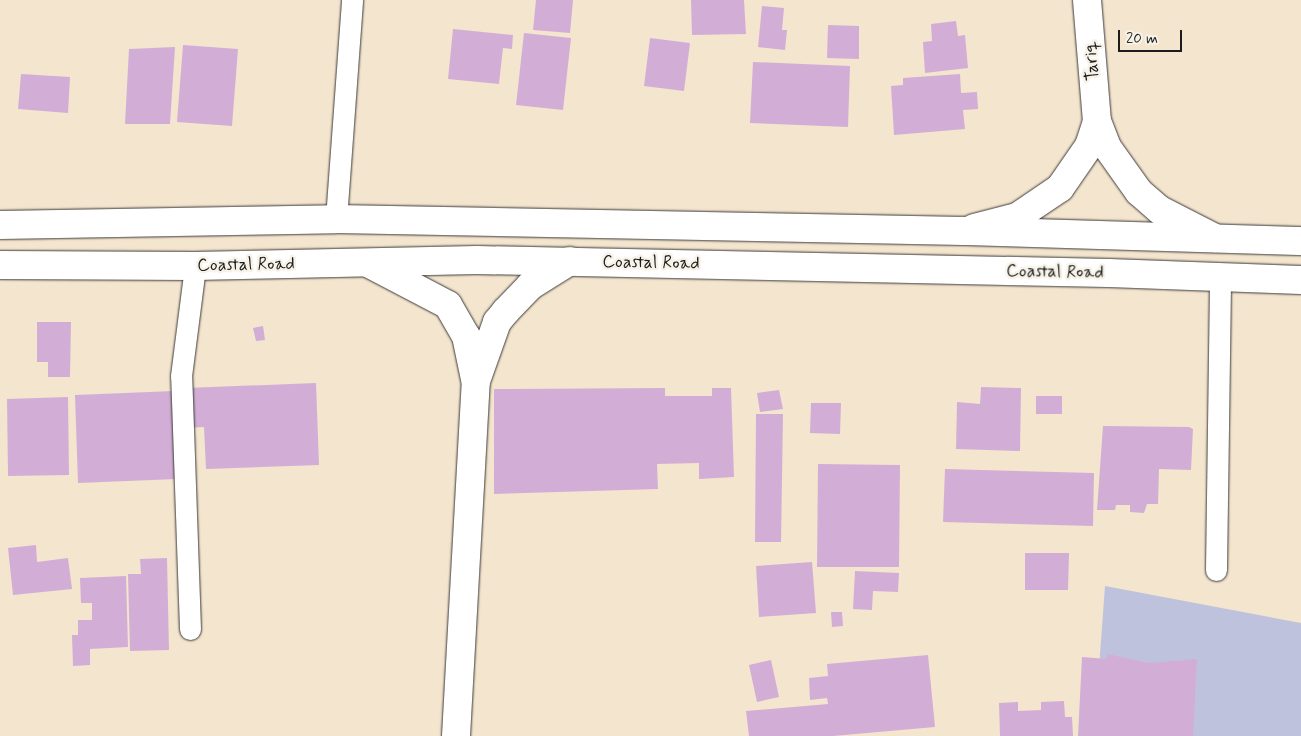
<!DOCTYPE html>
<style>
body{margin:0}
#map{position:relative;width:1301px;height:736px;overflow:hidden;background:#f4e5cf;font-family:Mynerve,sans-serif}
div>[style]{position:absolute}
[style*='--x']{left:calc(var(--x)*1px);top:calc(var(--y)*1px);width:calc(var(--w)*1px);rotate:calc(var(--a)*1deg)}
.industrial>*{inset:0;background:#bfc2dd}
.building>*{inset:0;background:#d2aed6}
.roads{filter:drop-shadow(0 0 1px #3c3a37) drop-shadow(0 0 1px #3c3a37)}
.street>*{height:21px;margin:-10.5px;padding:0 10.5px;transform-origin:10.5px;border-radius:10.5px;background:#fff}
.secondary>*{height:28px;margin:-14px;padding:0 14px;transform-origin:14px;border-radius:14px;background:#fff}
.highway>*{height:28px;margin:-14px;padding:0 14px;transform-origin:14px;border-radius:14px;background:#fff}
span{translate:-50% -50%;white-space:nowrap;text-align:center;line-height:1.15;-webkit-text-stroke:5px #f7f3e8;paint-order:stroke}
.street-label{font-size:18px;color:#1c1c1c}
.scale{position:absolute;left:1118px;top:30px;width:64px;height:22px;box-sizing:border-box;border:2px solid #1c1c1c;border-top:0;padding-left:6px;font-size:15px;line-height:18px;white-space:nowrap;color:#1c1c1c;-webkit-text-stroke:4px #f7f3e8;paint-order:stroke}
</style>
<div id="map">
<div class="industrial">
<i style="clip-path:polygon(1105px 586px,1301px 623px,1301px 736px,1094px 736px)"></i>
</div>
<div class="building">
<i style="clip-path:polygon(536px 0,573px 0,570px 33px,533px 30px)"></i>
<i style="clip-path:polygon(691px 0,744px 0,746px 34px,692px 35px)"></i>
<i style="clip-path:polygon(762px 6px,784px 8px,782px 30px,787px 30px,785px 50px,758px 47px)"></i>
<i style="clip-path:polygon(956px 21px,958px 36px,965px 35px,968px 68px,925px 73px,923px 42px,932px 41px,931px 24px)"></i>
<i style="clip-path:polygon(828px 25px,859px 26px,859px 59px,827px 58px)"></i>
<i style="clip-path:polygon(453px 29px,513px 35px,512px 49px,503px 48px,499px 84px,448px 79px)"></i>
<i style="clip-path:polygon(524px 33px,571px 38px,563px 110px,516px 105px)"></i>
<i style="clip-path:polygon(650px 38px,690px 43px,684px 91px,644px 86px)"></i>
<i style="clip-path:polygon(183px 45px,238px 49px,232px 126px,177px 122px)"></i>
<i style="clip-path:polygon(175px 47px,170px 124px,125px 124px,129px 49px)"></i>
<i style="clip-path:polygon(753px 62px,850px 66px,848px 127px,750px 123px)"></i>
<i style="clip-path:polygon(21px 74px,70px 77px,68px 113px,18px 109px)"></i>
<i style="clip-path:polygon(960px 74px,961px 93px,977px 92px,978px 109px,963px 110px,965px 129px,894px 135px,891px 86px,903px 85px,903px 78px)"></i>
<i style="clip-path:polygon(37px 322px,71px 322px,70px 377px,48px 377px,48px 362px,37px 362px)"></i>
<i style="clip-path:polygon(263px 326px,265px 340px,256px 341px,253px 328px)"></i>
<i style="clip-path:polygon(316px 383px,319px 465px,206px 469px,204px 427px,187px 428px,186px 388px)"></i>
<i style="clip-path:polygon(981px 387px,1021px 388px,1020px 451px,956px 449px,957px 402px,980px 404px)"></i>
<i style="clip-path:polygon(665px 388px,665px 396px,712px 396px,712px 388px,731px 388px,734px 477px,699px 479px,699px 463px,657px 464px,658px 489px,494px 494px,494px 389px)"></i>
<i style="clip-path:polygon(779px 390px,783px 409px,760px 412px,757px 393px)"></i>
<i style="clip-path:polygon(174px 391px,177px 479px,78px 483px,75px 395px)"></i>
<i style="clip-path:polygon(1036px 396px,1062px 396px,1062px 414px,1036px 414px)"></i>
<i style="clip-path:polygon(68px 397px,69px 475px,8px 476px,7px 399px)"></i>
<i style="clip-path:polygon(811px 403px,841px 403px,840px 434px,810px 433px)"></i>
<i style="clip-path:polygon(756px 414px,783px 414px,781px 542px,755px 542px)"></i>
<i style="clip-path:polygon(1103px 426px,1189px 427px,1193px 429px,1191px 470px,1159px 469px,1158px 504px,1147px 504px,1144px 513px,1130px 512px,1130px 505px,1116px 505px,1115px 510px,1097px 510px)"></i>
<i style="clip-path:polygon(818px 464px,900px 465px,899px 567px,817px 567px)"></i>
<i style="clip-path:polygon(945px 469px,1094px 473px,1093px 526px,943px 522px)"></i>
<i style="clip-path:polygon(36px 545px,37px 562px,68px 558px,72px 589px,13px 595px,8px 548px)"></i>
<i style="clip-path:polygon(1025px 553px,1069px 553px,1068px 590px,1025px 590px)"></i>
<i style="clip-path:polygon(167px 558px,169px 650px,130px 651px,128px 574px,141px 574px,140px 559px)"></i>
<i style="clip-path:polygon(812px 562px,816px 613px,759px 617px,756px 566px)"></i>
<i style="clip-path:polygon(855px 571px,899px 573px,898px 592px,873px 591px,872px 610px,853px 609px)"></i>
<i style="clip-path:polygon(126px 576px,128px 647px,90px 649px,90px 665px,73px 666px,72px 635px,78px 635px,78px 620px,92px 620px,92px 603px,81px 603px,80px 578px)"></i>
<i style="clip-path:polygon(831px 612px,842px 612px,843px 626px,832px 627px)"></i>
<i style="clip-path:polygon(1107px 654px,1148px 663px,1197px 659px,1193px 736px,1078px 736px,1082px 657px,1107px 659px)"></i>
<i style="clip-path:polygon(928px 655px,935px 727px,833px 736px,749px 736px,746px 711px,828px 704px,827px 698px,810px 700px,809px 678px,828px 676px,827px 664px)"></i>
<i style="clip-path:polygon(771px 660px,779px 697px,757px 702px,749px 665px)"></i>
<i style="clip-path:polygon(1064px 701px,1065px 717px,1072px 717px,1073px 736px,1000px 736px,999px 703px,1018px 702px,1018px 711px,1041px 710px,1041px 702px)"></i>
</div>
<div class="roads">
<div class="street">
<i style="--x:336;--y:219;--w:220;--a:-85.8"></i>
<i style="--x:1216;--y:570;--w:293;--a:-89.2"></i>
<i style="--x:190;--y:629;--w:253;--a:-92"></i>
<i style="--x:181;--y:376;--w:111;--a:-82.7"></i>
</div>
<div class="secondary">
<i style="--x:1087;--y:0;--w:121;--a:85.3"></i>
<i style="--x:1097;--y:121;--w:28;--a:69"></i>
<i style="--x:1107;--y:147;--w:55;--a:54.6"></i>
<i style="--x:1139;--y:192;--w:28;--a:41"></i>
<i style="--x:1160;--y:210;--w:62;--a:27"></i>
<i style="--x:974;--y:228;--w:44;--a:-14.3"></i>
<i style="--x:1017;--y:217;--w:52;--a:-34"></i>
<i style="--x:1060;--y:188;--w:51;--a:-55.4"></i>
<i style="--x:1089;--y:146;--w:26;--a:-72"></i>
<i style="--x:370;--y:264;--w:88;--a:27.7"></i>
<i style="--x:448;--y:305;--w:36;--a:60"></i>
<i style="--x:466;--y:336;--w:44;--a:78.2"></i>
<i style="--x:456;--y:736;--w:356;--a:-86.8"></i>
<i style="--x:476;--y:381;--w:63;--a:-70.4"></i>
<i style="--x:497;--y:322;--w:14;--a:-51"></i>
<i style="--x:506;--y:311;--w:35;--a:-46"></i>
<i style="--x:530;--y:286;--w:47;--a:-32"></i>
</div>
<div class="highway">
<i style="--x:0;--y:225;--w:336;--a:-1"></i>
<i style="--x:336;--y:219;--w:628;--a:1.09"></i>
<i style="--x:964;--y:231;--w:337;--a:1.7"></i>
<i style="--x:0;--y:265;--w:195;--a:0.3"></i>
<i style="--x:195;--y:266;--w:282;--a:-1.2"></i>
<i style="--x:477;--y:260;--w:632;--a:1.18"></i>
<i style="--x:1109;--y:273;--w:192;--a:2.1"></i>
</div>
</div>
<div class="street-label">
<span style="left:1092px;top:61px;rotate:-95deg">Tariq</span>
<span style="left:651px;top:263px;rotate:1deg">Coastal Road</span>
<span style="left:246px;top:265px;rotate:-1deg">Coastal Road</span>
<span style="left:1055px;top:272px;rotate:1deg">Coastal Road</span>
</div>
<div class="scale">20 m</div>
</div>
